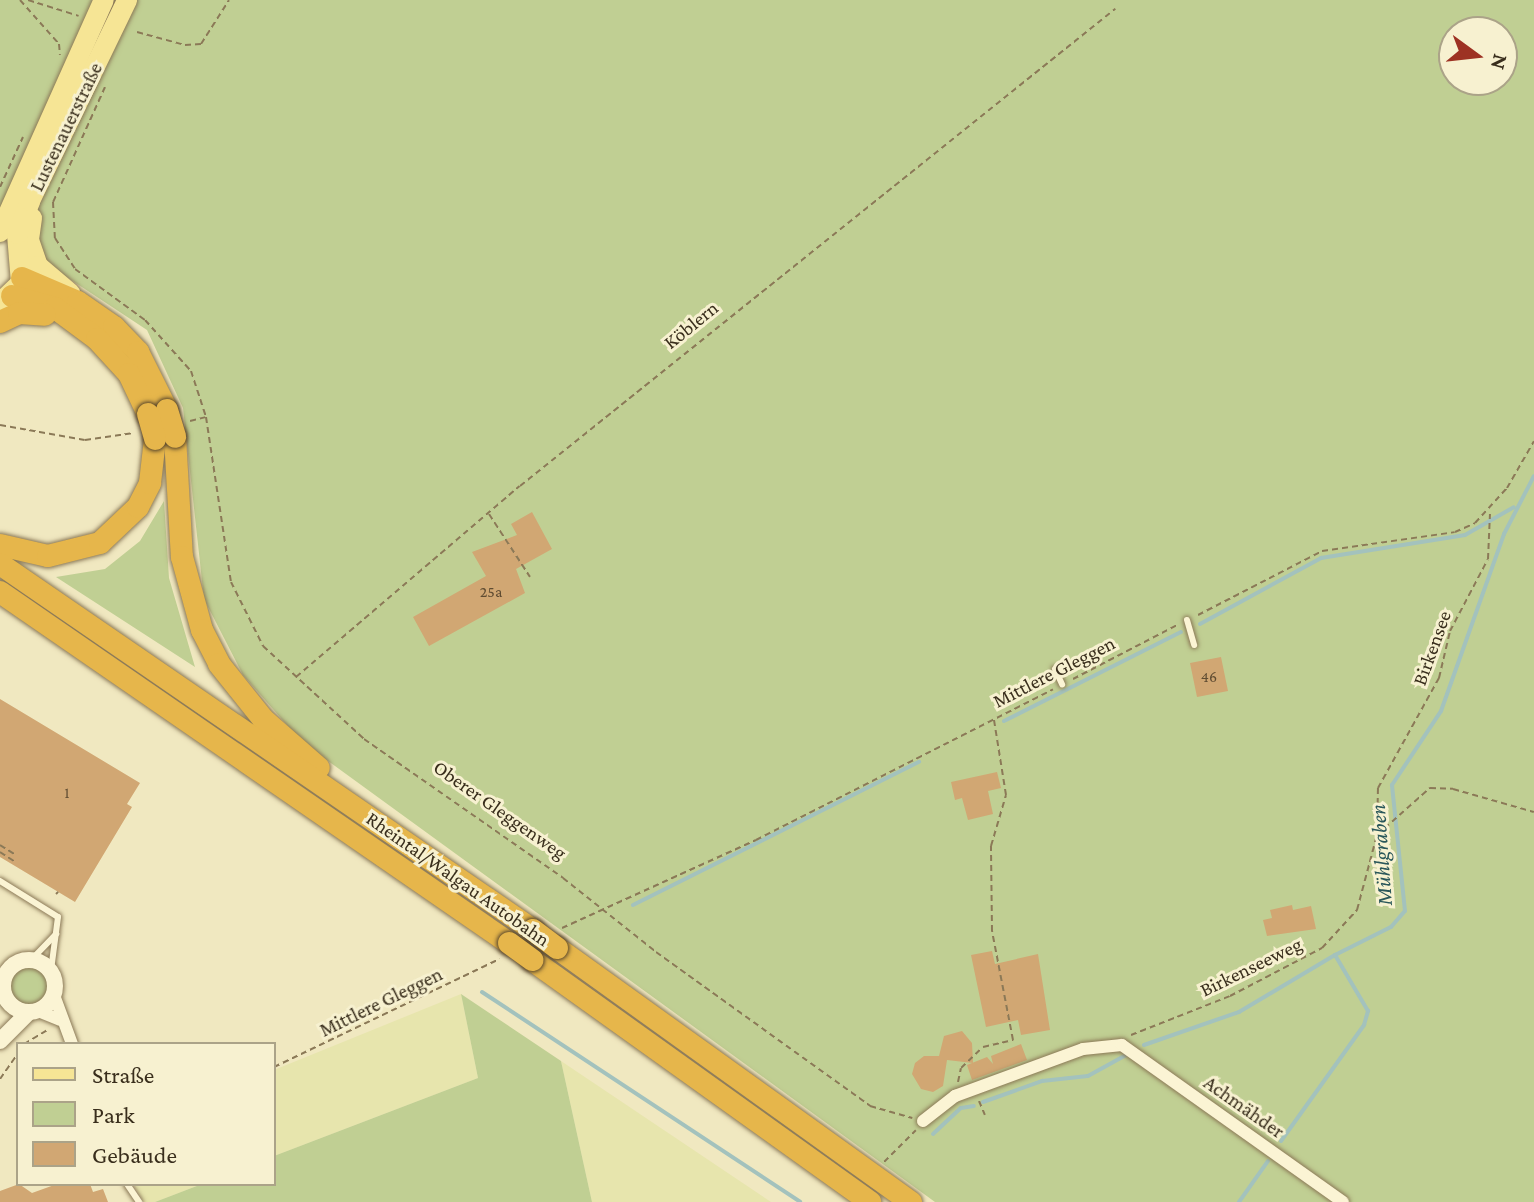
<!DOCTYPE html>
<meta charset="utf-8">
<style>
body{margin:0}
#map{position:relative;width:1534px;height:1202px;overflow:hidden;background:#f0e8c0;font-family:"Crimson Pro",serif}
div>[style]{position:absolute}
[style*='--x']{left:calc(var(--x)*1px);top:calc(var(--y)*1px);width:calc(var(--w)*1px);rotate:calc(var(--a)*1deg)}
.farmland>*{inset:0;background:#e7e5ad}
.green>*{inset:0;background:#c0cf93}
.round{border-radius:50%}
.stream>*{height:4px;margin:-2px;padding:0 2px;transform-origin:2px;border-radius:2px;background:#a3c2bd}
.building>*{inset:0;background:#d1a773}
.path>*{height:2px;margin-top:-1px;transform-origin:0;background:repeating-linear-gradient(90deg,#8b7957 0 6px,transparent 0 10px)}
.roads{filter:drop-shadow(0 0 2px #8b7957) drop-shadow(0 0 2px #8b7957)}
.service>*{height:6px;margin:-3px;padding:0 3px;transform-origin:3px;border-radius:3px;background:#fbf4d4}
.minor>*{height:12px;margin:-6px;padding:0 6px;transform-origin:6px;border-radius:6px;background:#fbf4d4}
.tertiary>*{height:16px;margin:-8px;padding:0 8px;transform-origin:8px;border-radius:8px;background:#fbf4d4}
.tertiary>.ring{margin:-8px;padding:0;box-sizing:content-box;background:none;border:16px solid #fbf4d4;border-radius:50%}
.primary>*{height:20px;margin:-10px;padding:0 10px;transform-origin:10px;border-radius:10px;background:#f6e595}
.motorway>*{height:22px;margin:-11px;padding:0 11px;transform-origin:11px;border-radius:11px;background:#e6b64b}
.bridges{filter:drop-shadow(0 0 2px #58462b) drop-shadow(0 0 2px #58462b)}
.motorway-bridge>*{height:22px;margin:-11px;padding:0 11px;transform-origin:11px;border-radius:11px;background:#e6b64b}
span{translate:-50% -50%;white-space:nowrap;text-align:center;line-height:1.15;-webkit-text-stroke:6px #f7f1d0;paint-order:stroke}
.number-label{font-size:16px;color:#5f4c32}
.number-label span{-webkit-text-stroke-width:0}
.street-label{font-size:20px;color:#392e1c}
.water-label{font-size:22px;color:#2a575a;font-style:italic}
.legend{position:absolute;left:16px;top:1042px;width:260px;height:144px;box-sizing:border-box;background:#f7f1d0;border:2px solid #aba388;margin:0;padding:10px 14px;list-style:none;font-size:24px;color:#392e1c}
.legend li{display:flex;align-items:center;gap:16px;height:40px}
.legend b{width:40px;border:2px solid #aba388}
.north{position:absolute;left:1438px;top:16px;width:80px;height:80px;box-sizing:border-box;background:#f7f1d0;border:2px solid #aba388;border-radius:50%;rotate:105deg;font-size:22px;font-weight:700;line-height:32px;text-align:center;color:#392e1c}
.north::after{content:'';display:block;margin:auto;width:28px;height:36px;background:#9d3223;clip-path:polygon(50% 0,100% 100%,50% 72%,0 100%)}
</style>
<div id="map">
<div class="farmland">
<i style="clip-path:polygon(461px 994px,478px 1078px,274px 1156px,274px 1070px)"></i>
<i style="clip-path:polygon(561px 1061px,771px 1202px,592px 1202px)"></i>
<i style="clip-path:polygon(133px 1184px,202px 1184px,155px 1202px,144px 1202px)"></i>
</div>
<div class="green">
<i style="clip-path:polygon(evenodd,0 0,1534px 0,1534px 1202px,935px 1202px,302px 742px,243px 675px,204px 599px,183px 408px,147px 330px,0 233px,0 0,1454px 32px,1502px 32px,1502px 80px,1454px 80px,1454px 32px)"></i>
<i style="clip-path:polygon(164px 501px,169px 578px,195px 667px,56px 577px,105px 569px,140px 541px)"></i>
<i class="round" style="left:10px;top:967px;width:38px;height:38px"></i>
<i style="clip-path:polygon(461px 994px,561px 1061px,592px 1202px,155px 1202px,202px 1184px,274px 1184px,274px 1156px,478px 1078px)"></i>
</div>
<div class="stream">
<i style="--x:1200;--y:624;--w:138;--a:-28.6"></i>
<i style="--x:1321;--y:558;--w:146;--a:-9.1"></i>
<i style="--x:1465;--y:535;--w:56;--a:-29.7"></i>
<i style="--x:1004;--y:721;--w:198;--a:-26.7"></i>
<i style="--x:633;--y:905;--w:320;--a:-26.6"></i>
<i style="--x:482;--y:992;--w:381;--a:33.4"></i>
<i style="--x:1144;--y:1045;--w:101;--a:-19.2"></i>
<i style="--x:1239;--y:1012;--w:112;--a:-30.7"></i>
<i style="--x:983;--y:1102;--w:63;--a:-19.6"></i>
<i style="--x:1042;--y:1081;--w:46;--a:-6.2"></i>
<i style="--x:1088;--y:1076;--w:46;--a:-28.8"></i>
<i style="--x:933;--y:1134;--w:38;--a:-43"></i>
<i style="--x:961;--y:1108;--w:13;--a:-9"></i>
<i style="--x:1281;--y:1141;--w:143;--a:-54.4"></i>
<i style="--x:1364;--y:1025;--w:15;--a:-74"></i>
<i style="--x:1368;--y:1011;--w:65;--a:-120.5"></i>
<i style="--x:1335;--y:955;--w:63;--a:-26.6"></i>
<i style="--x:1391;--y:927;--w:21;--a:-49"></i>
<i style="--x:1405;--y:911;--w:127;--a:-95.9"></i>
<i style="--x:1392;--y:785;--w:89;--a:-56.5"></i>
<i style="--x:1441;--y:711;--w:188;--a:-70.4"></i>
<i style="--x:1504;--y:534;--w:65;--a:-62.7"></i>
<i style="--x:1239;--y:1202;--w:50;--a:-54.7"></i>
</div>
<div class="building">
<i style="clip-path:polygon(532px 512px,552px 549px,516px 569px,525px 593px,429px 646px,413px 617px,486px 576px,472px 552px,517px 535px,511px 524px)"></i>
<i style="clip-path:polygon(1221px 657px,1228px 691px,1197px 697px,1190px 663px)"></i>
<i style="clip-path:polygon(0 699px,140px 783px,127px 804px,132px 807px,75px 902px,0 857px)"></i>
<i style="clip-path:polygon(997px 772px,1001px 788px,988px 791px,993px 814px,968px 820px,962px 798px,955px 800px,951px 782px)"></i>
<i style="clip-path:polygon(1292px 905px,1293px 910px,1311px 906px,1316px 929px,1267px 936px,1263px 920px,1272px 918px,1270px 910px)"></i>
<i style="clip-path:polygon(992px 951px,995px 964px,1038px 954px,1050px 1030px,1021px 1035px,1018px 1020px,986px 1027px,971px 955px)"></i>
<i style="clip-path:polygon(962px 1031px,972px 1043px,973px 1063px,947px 1060px,943px 1086px,933px 1092px,921px 1089px,912px 1074px,915px 1063px,924px 1056px,939px 1056px,944px 1036px)"></i>
<i style="clip-path:polygon(1021px 1044px,1027px 1060px,972px 1080px,967px 1065px,987px 1057px,993px 1064px,991px 1056px)"></i>
<i style="clip-path:polygon(19px 1184px,32px 1193px,57px 1184px,90px 1184px,93px 1192px,103px 1189px,108px 1202px,0 1202px,0 1191px)"></i>
</div>
<div class="path">
<i style="--x:20;--y:0;--w:59;--a:48.4"></i>
<i style="--x:59;--y:44;--w:11;--a:85"></i>
<i style="--x:28;--y:0;--w:53;--a:17.4"></i>
<i style="--x:137;--y:32;--w:50;--a:15.2"></i>
<i style="--x:185;--y:45;--w:16;--a:-4"></i>
<i style="--x:201;--y:44;--w:52;--a:-57.5"></i>
<i style="--x:105;--y:87;--w:126;--a:114.3"></i>
<i style="--x:53;--y:202;--w:36;--a:87"></i>
<i style="--x:55;--y:238;--w:37;--a:57"></i>
<i style="--x:75;--y:269;--w:87;--a:36.1"></i>
<i style="--x:145;--y:320;--w:69;--a:48"></i>
<i style="--x:191;--y:371;--w:48;--a:71.9"></i>
<i style="--x:206;--y:417;--w:167;--a:81.4"></i>
<i style="--x:231;--y:582;--w:72;--a:63.4"></i>
<i style="--x:263;--y:646;--w:137;--a:42.6"></i>
<i style="--x:364;--y:739;--w:243;--a:34.9"></i>
<i style="--x:563;--y:878;--w:119;--a:38.5"></i>
<i style="--x:656;--y:952;--w:264;--a:35.7"></i>
<i style="--x:870;--y:1106;--w:44;--a:15.9"></i>
<i style="--x:0;--y:187;--w:55;--a:-65.3"></i>
<i style="--x:190;--y:421;--w:16;--a:-14"></i>
<i style="--x:0;--y:425;--w:86;--a:10"></i>
<i style="--x:85;--y:440;--w:49;--a:-8.3"></i>
<i style="--x:489;--y:514;--w:75;--a:56.9"></i>
<i style="--x:1198;--y:615;--w:140;--a:-27.3"></i>
<i style="--x:1322;--y:551;--w:134;--a:-8.1"></i>
<i style="--x:1455;--y:532;--w:22;--a:-24"></i>
<i style="--x:1475;--y:523;--w:47;--a:-47.6"></i>
<i style="--x:1507;--y:488;--w:54;--a:-60.1"></i>
<i style="--x:296;--y:677;--w:294;--a:-40.5"></i>
<i style="--x:520;--y:486;--w:763;--a:-38.72"></i>
<i style="--x:1073;--y:679;--w:117;--a:-27.4"></i>
<i style="--x:1377;--y:834;--w:46;--a:-88.8"></i>
<i style="--x:1378;--y:788;--w:126;--a:-61"></i>
<i style="--x:1439;--y:678;--w:48;--a:-76.8"></i>
<i style="--x:1450;--y:631;--w:81;--a:-62.2"></i>
<i style="--x:1488;--y:559;--w:45;--a:-87.5"></i>
<i style="--x:0;--y:845;--w:19;--a:32"></i>
<i style="--x:0;--y:852;--w:17;--a:33"></i>
<i style="--x:56;--y:894;--w:3;--a:-45"></i>
<i style="--x:562;--y:928;--w:213;--a:-24.4"></i>
<i style="--x:756;--y:840;--w:333;--a:-26.9"></i>
<i style="--x:1131;--y:1035;--w:106;--a:-21.5"></i>
<i style="--x:1230;--y:996;--w:104;--a:-27.6"></i>
<i style="--x:1322;--y:948;--w:52;--a:-47.4"></i>
<i style="--x:1357;--y:910;--w:78;--a:-75.1"></i>
<i style="--x:1377;--y:835;--w:71;--a:-41.6"></i>
<i style="--x:1430;--y:788;--w:23;--a:2"></i>
<i style="--x:1453;--y:789;--w:84;--a:15.9"></i>
<i style="--x:24;--y:1044;--w:29;--a:-31"></i>
<i style="--x:274;--y:1067;--w:250;--a:-25.6"></i>
<i style="--x:0;--y:1079;--w:32;--a:-55"></i>
<i style="--x:958;--y:1082;--w:14;--a:-78"></i>
<i style="--x:961;--y:1068;--w:30;--a:-44"></i>
<i style="--x:983;--y:1047;--w:31;--a:-13"></i>
<i style="--x:1013;--y:1040;--w:111;--a:-100.9"></i>
<i style="--x:992;--y:931;--w:85;--a:-90.7"></i>
<i style="--x:991;--y:846;--w:53;--a:-73.6"></i>
<i style="--x:1006;--y:795;--w:76;--a:-99.1"></i>
<i style="--x:979;--y:1101;--w:15;--a:67"></i>
<i style="--x:884;--y:1162;--w:45;--a:-45"></i>
</div>
<div class="roads">
<div class="service">
<i style="--x:1187;--y:620;--w:26;--a:74"></i>
<i style="--x:1055;--y:669;--w:17;--a:65"></i>
<i style="--x:0;--y:881;--w:68;--a:31.8"></i>
<i style="--x:58;--y:917;--w:53;--a:97.5"></i>
<i style="--x:32;--y:959;--w:35;--a:-46"></i>
<i style="--x:127;--y:1184;--w:22;--a:56"></i>
</div>
<div class="minor">
<i style="--x:54;--y:995;--w:52;--a:69.8"></i>
<i style="--x:38;--y:1011;--w:24;--a:22"></i>
<i style="--x:923;--y:1121;--w:41;--a:-38"></i>
<i style="--x:955;--y:1096;--w:136;--a:-20.2"></i>
<i style="--x:1083;--y:1049;--w:39;--a:-6"></i>
<i style="--x:1122;--y:1045;--w:271;--a:35.4"></i>
</div>
<div class="tertiary">
<i class="ring" style="left:3px;top:960px;width:36px;height:36px"></i>
<i style="--x:0;--y:1041;--w:41;--a:-45"></i>
</div>
<div class="primary">
<i style="--x:32;--y:218;--w:22;--a:98"></i>
<i style="--x:29;--y:240;--w:28;--a:71"></i>
<i style="--x:38;--y:266;--w:42;--a:40.2"></i>
<i style="--x:0;--y:232;--w:254;--a:-65.9"></i>
<i style="--x:0;--y:303;--w:29;--a:-44"></i>
<i style="--x:21;--y:283;--w:49;--a:-94.7"></i>
<i style="--x:17;--y:234;--w:35;--a:-68"></i>
<i style="--x:30;--y:201;--w:223;--a:-64.2"></i>
</div>
<div class="motorway">
<i style="--x:22;--y:278;--w:61;--a:23.2"></i>
<i style="--x:78;--y:302;--w:44;--a:34.8"></i>
<i style="--x:114;--y:327;--w:35;--a:46"></i>
<i style="--x:138;--y:352;--w:65;--a:63.4"></i>
<i style="--x:12;--y:296;--w:45;--a:15.6"></i>
<i style="--x:55;--y:308;--w:52;--a:36.4"></i>
<i style="--x:97;--y:339;--w:47;--a:47.6"></i>
<i style="--x:129;--y:374;--w:44;--a:64.6"></i>
<i style="--x:0;--y:322;--w:21;--a:-25"></i>
<i style="--x:19;--y:313;--w:26;--a:4"></i>
<i style="--x:175;--y:437;--w:120;--a:86.7"></i>
<i style="--x:182;--y:557;--w:76;--a:74.7"></i>
<i style="--x:202;--y:630;--w:38;--a:63"></i>
<i style="--x:219;--y:664;--w:70;--a:51.3"></i>
<i style="--x:263;--y:719;--w:74;--a:41.2"></i>
<i style="--x:0;--y:545;--w:49;--a:12.9"></i>
<i style="--x:48;--y:556;--w:54;--a:-14"></i>
<i style="--x:100;--y:543;--w:52;--a:-43.5"></i>
<i style="--x:138;--y:507;--w:27;--a:-63"></i>
<i style="--x:150;--y:483;--w:44;--a:-83.5"></i>
<i style="--x:0;--y:564;--w:647;--a:34.48"></i>
<i style="--x:0;--y:592;--w:618;--a:34.59"></i>
<i style="--x:557;--y:948;--w:436;--a:35.7"></i>
<i style="--x:532;--y:960;--w:416;--a:35.6"></i>
</div>
</div>
<div class="bridges">
<div class="motorway-bridge">
<i style="--x:167;--y:410;--w:28;--a:73"></i>
<i style="--x:148;--y:414;--w:26;--a:74"></i>
<i style="--x:533;--y:930;--w:30;--a:37"></i>
<i style="--x:509;--y:943;--w:29;--a:36"></i>
</div>
</div>
<div class="number-label">
<span style="left:491px;top:592px">25a</span>
<span style="left:1209px;top:677px">46</span>
<span style="left:67px;top:793px">1</span>
</div>
<div class="street-label">
<span style="left:66px;top:127px;rotate:-64deg">Lustenauerstraße</span>
<span style="left:691px;top:325px;rotate:-39deg">Köblern</span>
<span style="left:1432px;top:648px;rotate:-70deg">Birkensee</span>
<span style="left:1054px;top:672px;rotate:-27deg">Mittlere Gleggen</span>
<span style="left:500px;top:810px;rotate:35deg">Oberer Gleggenweg</span>
<span style="left:458px;top:879px;rotate:35deg">Rheintal/Walgau Autobahn</span>
<span style="left:1251px;top:967px;rotate:-26deg">Birkenseeweg</span>
<span style="left:381px;top:1002px;rotate:-26deg">Mittlere Gleggen</span>
<span style="left:1244px;top:1107px;rotate:35deg">Achmähder</span>
</div>
<div class="water-label">
<span style="left:1381px;top:855px;rotate:-94deg">Mühlgraben</span>
</div>
<ul class="legend">
<li><b style="height:10px;background:#f6e595"></b>Straße</li>
<li><b style="height:22px;background:#c0cf93"></b>Park</li>
<li><b style="height:22px;background:#d1a773"></b>Gebäude</li>
</ul>
<div class="north">N</div>
</div>
